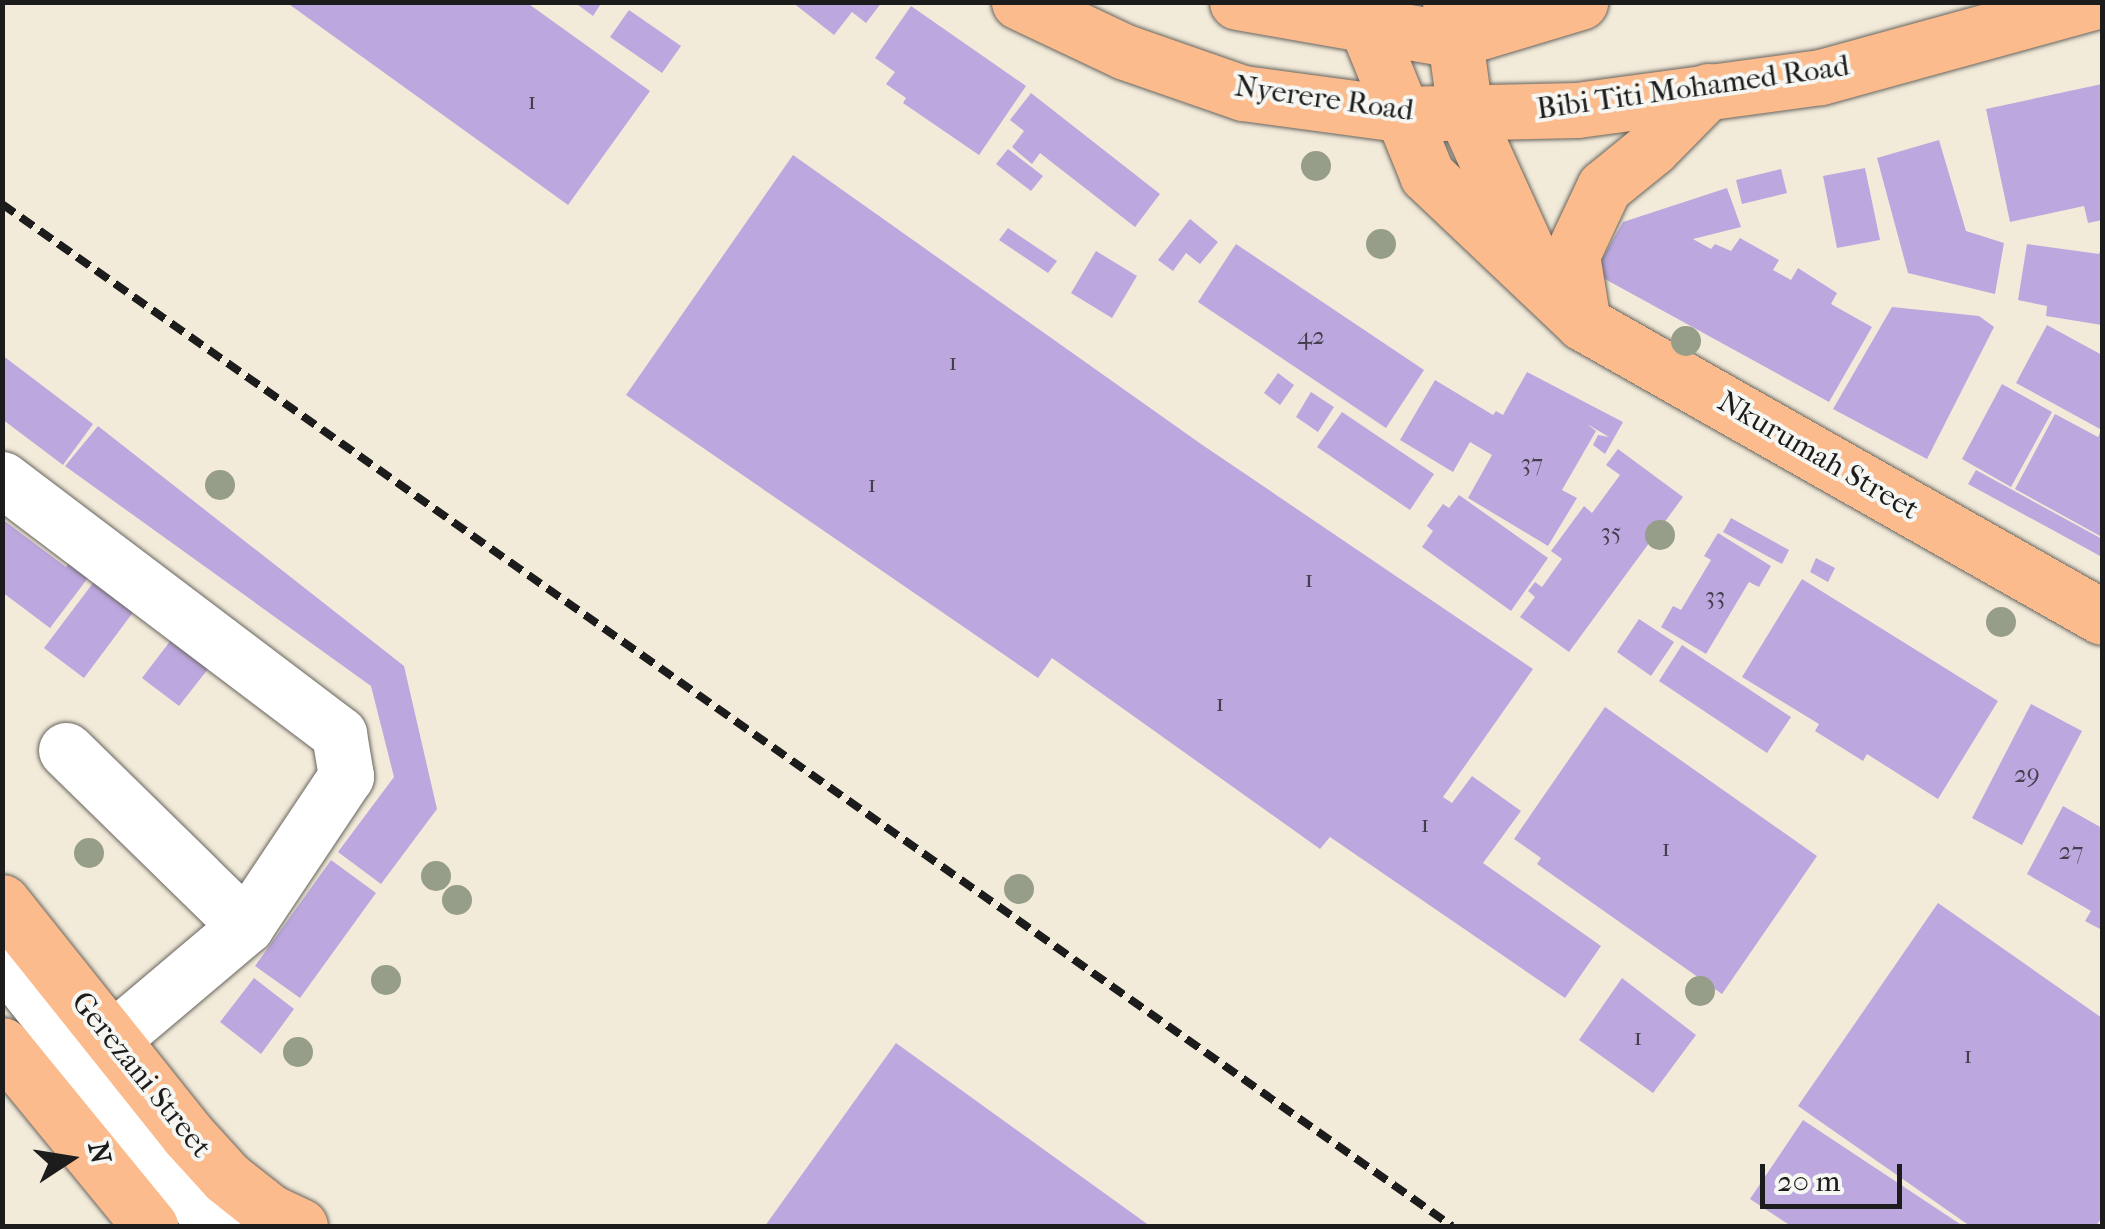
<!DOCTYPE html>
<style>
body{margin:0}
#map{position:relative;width:2105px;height:1229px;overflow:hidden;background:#f3ebda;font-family:"IM FELL French Canon",serif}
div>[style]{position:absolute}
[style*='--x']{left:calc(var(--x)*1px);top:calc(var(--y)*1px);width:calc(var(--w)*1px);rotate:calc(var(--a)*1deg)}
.building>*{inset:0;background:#bca7df}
.roads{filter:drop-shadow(0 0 2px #67645e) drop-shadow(0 0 2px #67645e)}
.minor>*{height:55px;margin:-27.5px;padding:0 27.5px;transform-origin:27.5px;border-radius:27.5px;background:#fff}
.major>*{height:55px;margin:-27.5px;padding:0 27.5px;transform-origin:27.5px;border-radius:27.5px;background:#fbbb8c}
.highway>*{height:55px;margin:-27.5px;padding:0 27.5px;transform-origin:27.5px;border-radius:27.5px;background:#fbbb8c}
.rail>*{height:8px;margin-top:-4px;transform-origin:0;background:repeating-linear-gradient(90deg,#1c1c1c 0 15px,transparent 0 23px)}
.trees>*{width:30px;height:30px;margin:-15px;border-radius:50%;background:#969d88}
span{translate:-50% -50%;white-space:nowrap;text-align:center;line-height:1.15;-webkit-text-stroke:8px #f6f6f2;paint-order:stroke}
.number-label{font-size:25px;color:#443f4d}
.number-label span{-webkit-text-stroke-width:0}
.street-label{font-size:30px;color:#1c1c1c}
.frame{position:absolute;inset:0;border:5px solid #1c1c1c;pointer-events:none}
.north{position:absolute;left:20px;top:1109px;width:100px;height:100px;-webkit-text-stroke:8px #f6f6f2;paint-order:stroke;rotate:78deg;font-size:28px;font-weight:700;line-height:40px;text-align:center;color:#1c1c1c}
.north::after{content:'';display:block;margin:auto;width:35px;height:45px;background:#1c1c1c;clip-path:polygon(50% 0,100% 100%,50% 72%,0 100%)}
.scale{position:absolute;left:1760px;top:1164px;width:142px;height:45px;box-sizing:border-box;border:5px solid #1c1c1c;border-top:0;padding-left:12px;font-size:30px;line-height:35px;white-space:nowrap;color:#1c1c1c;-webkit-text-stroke:8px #f6f6f2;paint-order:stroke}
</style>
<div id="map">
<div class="building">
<i style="clip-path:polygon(286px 2px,526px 2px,650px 91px,568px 205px)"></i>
<i style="clip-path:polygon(574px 2px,602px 2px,593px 16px)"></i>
<i style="clip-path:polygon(792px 2px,882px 2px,866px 23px,852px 12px,834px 35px)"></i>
<i style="clip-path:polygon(911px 6px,1026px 86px,979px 155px,903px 103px,906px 98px,886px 84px,895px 72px,875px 58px)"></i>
<i style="clip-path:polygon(629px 10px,681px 46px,662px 73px,610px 37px)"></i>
<i style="clip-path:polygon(2102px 84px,2102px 220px,2088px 223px,2084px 206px,2010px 222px,1986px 109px)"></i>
<i style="clip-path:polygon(1031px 93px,1160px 194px,1135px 227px,1040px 153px,1032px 164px,1012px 147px,1024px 131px,1010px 120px)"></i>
<i style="clip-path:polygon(1939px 140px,1966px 231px,2004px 243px,1995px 294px,1908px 273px,1877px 158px)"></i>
<i style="clip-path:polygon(1008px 149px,1043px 176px,1031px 191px,996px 164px)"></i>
<i style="clip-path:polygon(793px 155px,1201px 444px,1533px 669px,1443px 797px,1452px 803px,1472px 776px,1521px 811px,1483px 863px,1601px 946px,1565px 998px,1330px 837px,1320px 849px,1052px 658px,1038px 678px,626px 395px)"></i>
<i style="clip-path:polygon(1865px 168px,1880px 240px,1837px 248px,1823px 176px)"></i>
<i style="clip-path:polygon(1781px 169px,1787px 193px,1742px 204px,1736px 180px)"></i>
<i style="clip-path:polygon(1727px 188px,1741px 227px,1693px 239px,1711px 249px,1715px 244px,1731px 251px,1740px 238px,1779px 260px,1773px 270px,1791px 280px,1798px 268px,1837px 293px,1831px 304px,1872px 327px,1829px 402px,1594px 273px,1623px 222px)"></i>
<i style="clip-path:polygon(1190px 219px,1218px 242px,1200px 264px,1186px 253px,1173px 271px,1158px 260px)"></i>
<i style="clip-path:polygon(1008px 228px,1057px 261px,1048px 273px,999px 240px)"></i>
<i style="clip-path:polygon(1236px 244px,1424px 370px,1386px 428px,1198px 302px)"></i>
<i style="clip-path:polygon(2027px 244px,2099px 254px,2102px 244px,2102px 325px,2046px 316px,2047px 306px,2018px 300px)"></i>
<i style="clip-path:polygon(1096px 251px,1137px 276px,1112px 318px,1071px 293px)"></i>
<i style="clip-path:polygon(1892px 307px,1979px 316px,1994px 327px,1927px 459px,1833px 409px)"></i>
<i style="clip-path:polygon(2047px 325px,2102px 355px,2100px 429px,2016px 383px)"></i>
<i style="clip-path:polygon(2px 355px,93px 424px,63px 465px,2px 419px)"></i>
<i style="clip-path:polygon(1527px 372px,1623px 422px,1605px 454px,1593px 445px,1598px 435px,1609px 437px,1587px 424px,1596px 431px,1562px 490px,1577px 498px,1548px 546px,1468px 498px,1492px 455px,1470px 442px,1453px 472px,1400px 440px,1435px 380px,1493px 415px,1496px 411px,1503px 415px)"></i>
<i style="clip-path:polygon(1278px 373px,1294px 385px,1280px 405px,1264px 393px)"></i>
<i style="clip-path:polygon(2002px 384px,2052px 412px,2011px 487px,1962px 459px)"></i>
<i style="clip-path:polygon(1311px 392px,1334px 407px,1318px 432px,1296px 417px)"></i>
<i style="clip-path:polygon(1342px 412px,1434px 474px,1410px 510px,1317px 447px)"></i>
<i style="clip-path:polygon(2055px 414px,2098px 437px,2102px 428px,2102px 537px,2015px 489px)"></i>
<i style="clip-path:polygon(98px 426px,404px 666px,437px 809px,381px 884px,338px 852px,394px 777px,371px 686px,65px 466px)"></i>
<i style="clip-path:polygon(1618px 449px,1683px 497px,1569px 652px,1520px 617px,1535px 597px,1528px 591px,1535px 582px,1542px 587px,1562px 559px,1551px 551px,1584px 506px,1592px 513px,1620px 475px,1606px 465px)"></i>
<i style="clip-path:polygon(1976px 470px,2102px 539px,2102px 557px,1968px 484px)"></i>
<i style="clip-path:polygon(1459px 495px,1548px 558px,1511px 611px,1422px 547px,1433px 531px,1427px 526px,1443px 504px,1449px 508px)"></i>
<i style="clip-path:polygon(1731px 518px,1789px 550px,1782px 564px,1723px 532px)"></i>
<i style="clip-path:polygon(2px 519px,66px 567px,78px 552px,97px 566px,50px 628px,2px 592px)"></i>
<i style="clip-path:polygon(1718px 533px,1771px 566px,1759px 587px,1749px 582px,1706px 654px,1661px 627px,1673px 606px,1681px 610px,1711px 560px,1704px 556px)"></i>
<i style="clip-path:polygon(1816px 558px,1835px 568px,1828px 582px,1810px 572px)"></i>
<i style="clip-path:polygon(99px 575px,143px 599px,84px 678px,44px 648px)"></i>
<i style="clip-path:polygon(1802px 579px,1998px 701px,1938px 799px,1867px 754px,1863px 761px,1815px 731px,1819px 724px,1742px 677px)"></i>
<i style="clip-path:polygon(1639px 619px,1674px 642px,1651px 676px,1617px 652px)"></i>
<i style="clip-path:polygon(171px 640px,208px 669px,179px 706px,142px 678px)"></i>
<i style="clip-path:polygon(1682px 645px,1791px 717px,1767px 753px,1659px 681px)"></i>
<i style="clip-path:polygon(2031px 704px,2082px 731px,2022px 845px,1972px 818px)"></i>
<i style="clip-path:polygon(1605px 707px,1817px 856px,1722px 994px,1537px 864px,1541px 858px,1514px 839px)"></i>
<i style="clip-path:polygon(2063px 806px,2102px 828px,2102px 930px,2085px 921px,2091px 911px,2027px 874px)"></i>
<i style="clip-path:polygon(331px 860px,376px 893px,300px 998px,255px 966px)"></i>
<i style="clip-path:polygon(1938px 903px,2102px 1018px,2102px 1217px,2096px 1226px,1970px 1226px,1798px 1106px)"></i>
<i style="clip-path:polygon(254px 978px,294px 1009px,261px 1054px,220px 1022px)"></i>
<i style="clip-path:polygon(1622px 978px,1696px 1035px,1653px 1093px,1579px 1040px)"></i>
<i style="clip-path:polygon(896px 1043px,1150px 1226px,765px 1226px)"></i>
<i style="clip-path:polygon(1803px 1120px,1960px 1224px,1958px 1226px,1791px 1226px,1750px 1199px)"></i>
</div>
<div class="roads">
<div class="minor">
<i style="--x:2;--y:479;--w:423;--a:37.1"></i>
<i style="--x:339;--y:734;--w:43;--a:80.5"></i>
<i style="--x:346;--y:776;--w:180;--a:123.7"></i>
<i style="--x:66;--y:750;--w:252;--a:44.4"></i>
<i style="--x:246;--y:926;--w:177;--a:139.8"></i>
<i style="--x:2;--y:957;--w:344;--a:51.5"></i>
</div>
<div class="major">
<i style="--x:1365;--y:2;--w:25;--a:85"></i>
<i style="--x:1367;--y:27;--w:160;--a:67.9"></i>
<i style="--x:1427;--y:175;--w:215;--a:43.5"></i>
<i style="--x:1583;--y:323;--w:596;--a:29.53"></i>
<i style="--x:1450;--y:2;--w:112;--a:82.3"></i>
<i style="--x:1465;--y:113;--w:155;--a:65.6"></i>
<i style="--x:2;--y:902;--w:297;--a:51.4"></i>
<i style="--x:187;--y:1134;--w:59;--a:47.7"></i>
<i style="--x:227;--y:1178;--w:55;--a:38.3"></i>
<i style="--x:270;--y:1212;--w:33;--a:25"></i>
<i style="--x:2;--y:1045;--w:234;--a:50.7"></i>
</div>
<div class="highway">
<i style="--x:1019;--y:2;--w:117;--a:25.3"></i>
<i style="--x:1125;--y:52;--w:125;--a:19.2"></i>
<i style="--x:1243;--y:93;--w:157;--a:7.7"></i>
<i style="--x:1399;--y:114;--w:178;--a:-1.3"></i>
<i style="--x:1577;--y:110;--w:246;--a:-7.7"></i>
<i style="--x:1821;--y:77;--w:282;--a:-15.4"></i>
<i style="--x:1237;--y:2;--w:220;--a:9.9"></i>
<i style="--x:1454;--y:40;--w:132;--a:-16.8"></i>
<i style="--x:1583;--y:323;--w:69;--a:-99.2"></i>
<i style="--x:1572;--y:255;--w:75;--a:-64.8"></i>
<i style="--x:1604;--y:187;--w:62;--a:-39.1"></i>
<i style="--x:1652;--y:148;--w:80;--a:-45.5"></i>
</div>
</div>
<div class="rail">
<i style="--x:2;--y:204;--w:1774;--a:35.18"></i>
</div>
<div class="trees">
<i style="left:1316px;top:166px"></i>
<i style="left:1381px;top:244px"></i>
<i style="left:1686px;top:341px"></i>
<i style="left:220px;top:485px"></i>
<i style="left:1660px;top:535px"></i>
<i style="left:2001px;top:622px"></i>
<i style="left:89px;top:853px"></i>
<i style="left:436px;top:876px"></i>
<i style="left:1019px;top:889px"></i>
<i style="left:457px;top:900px"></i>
<i style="left:386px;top:980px"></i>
<i style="left:1700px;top:991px"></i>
<i style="left:298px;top:1052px"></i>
</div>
<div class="number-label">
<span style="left:532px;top:101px">1</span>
<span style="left:1311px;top:336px">42</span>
<span style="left:953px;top:362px">1</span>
<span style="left:1532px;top:463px">37</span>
<span style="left:872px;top:484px">1</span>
<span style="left:1611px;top:532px">35</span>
<span style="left:1309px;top:579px">1</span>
<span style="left:1715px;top:596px">33</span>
<span style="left:1220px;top:703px">1</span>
<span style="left:2027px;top:774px">29</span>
<span style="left:1425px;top:824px">1</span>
<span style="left:1666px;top:848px">1</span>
<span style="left:2071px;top:851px">27</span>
<span style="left:1638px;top:1037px">1</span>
<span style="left:1968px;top:1055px">1</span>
</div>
<div class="street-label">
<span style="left:1693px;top:88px;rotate:-8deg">Bibi Titi Mohamed Road</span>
<span style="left:1324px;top:99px;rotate:8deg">Nyerere Road</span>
<span style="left:1818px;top:456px;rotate:30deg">Nkurumah Street</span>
<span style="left:141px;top:1075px;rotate:51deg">Gerezani Street</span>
</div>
<div class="frame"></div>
<div class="north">N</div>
<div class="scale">20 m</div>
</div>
